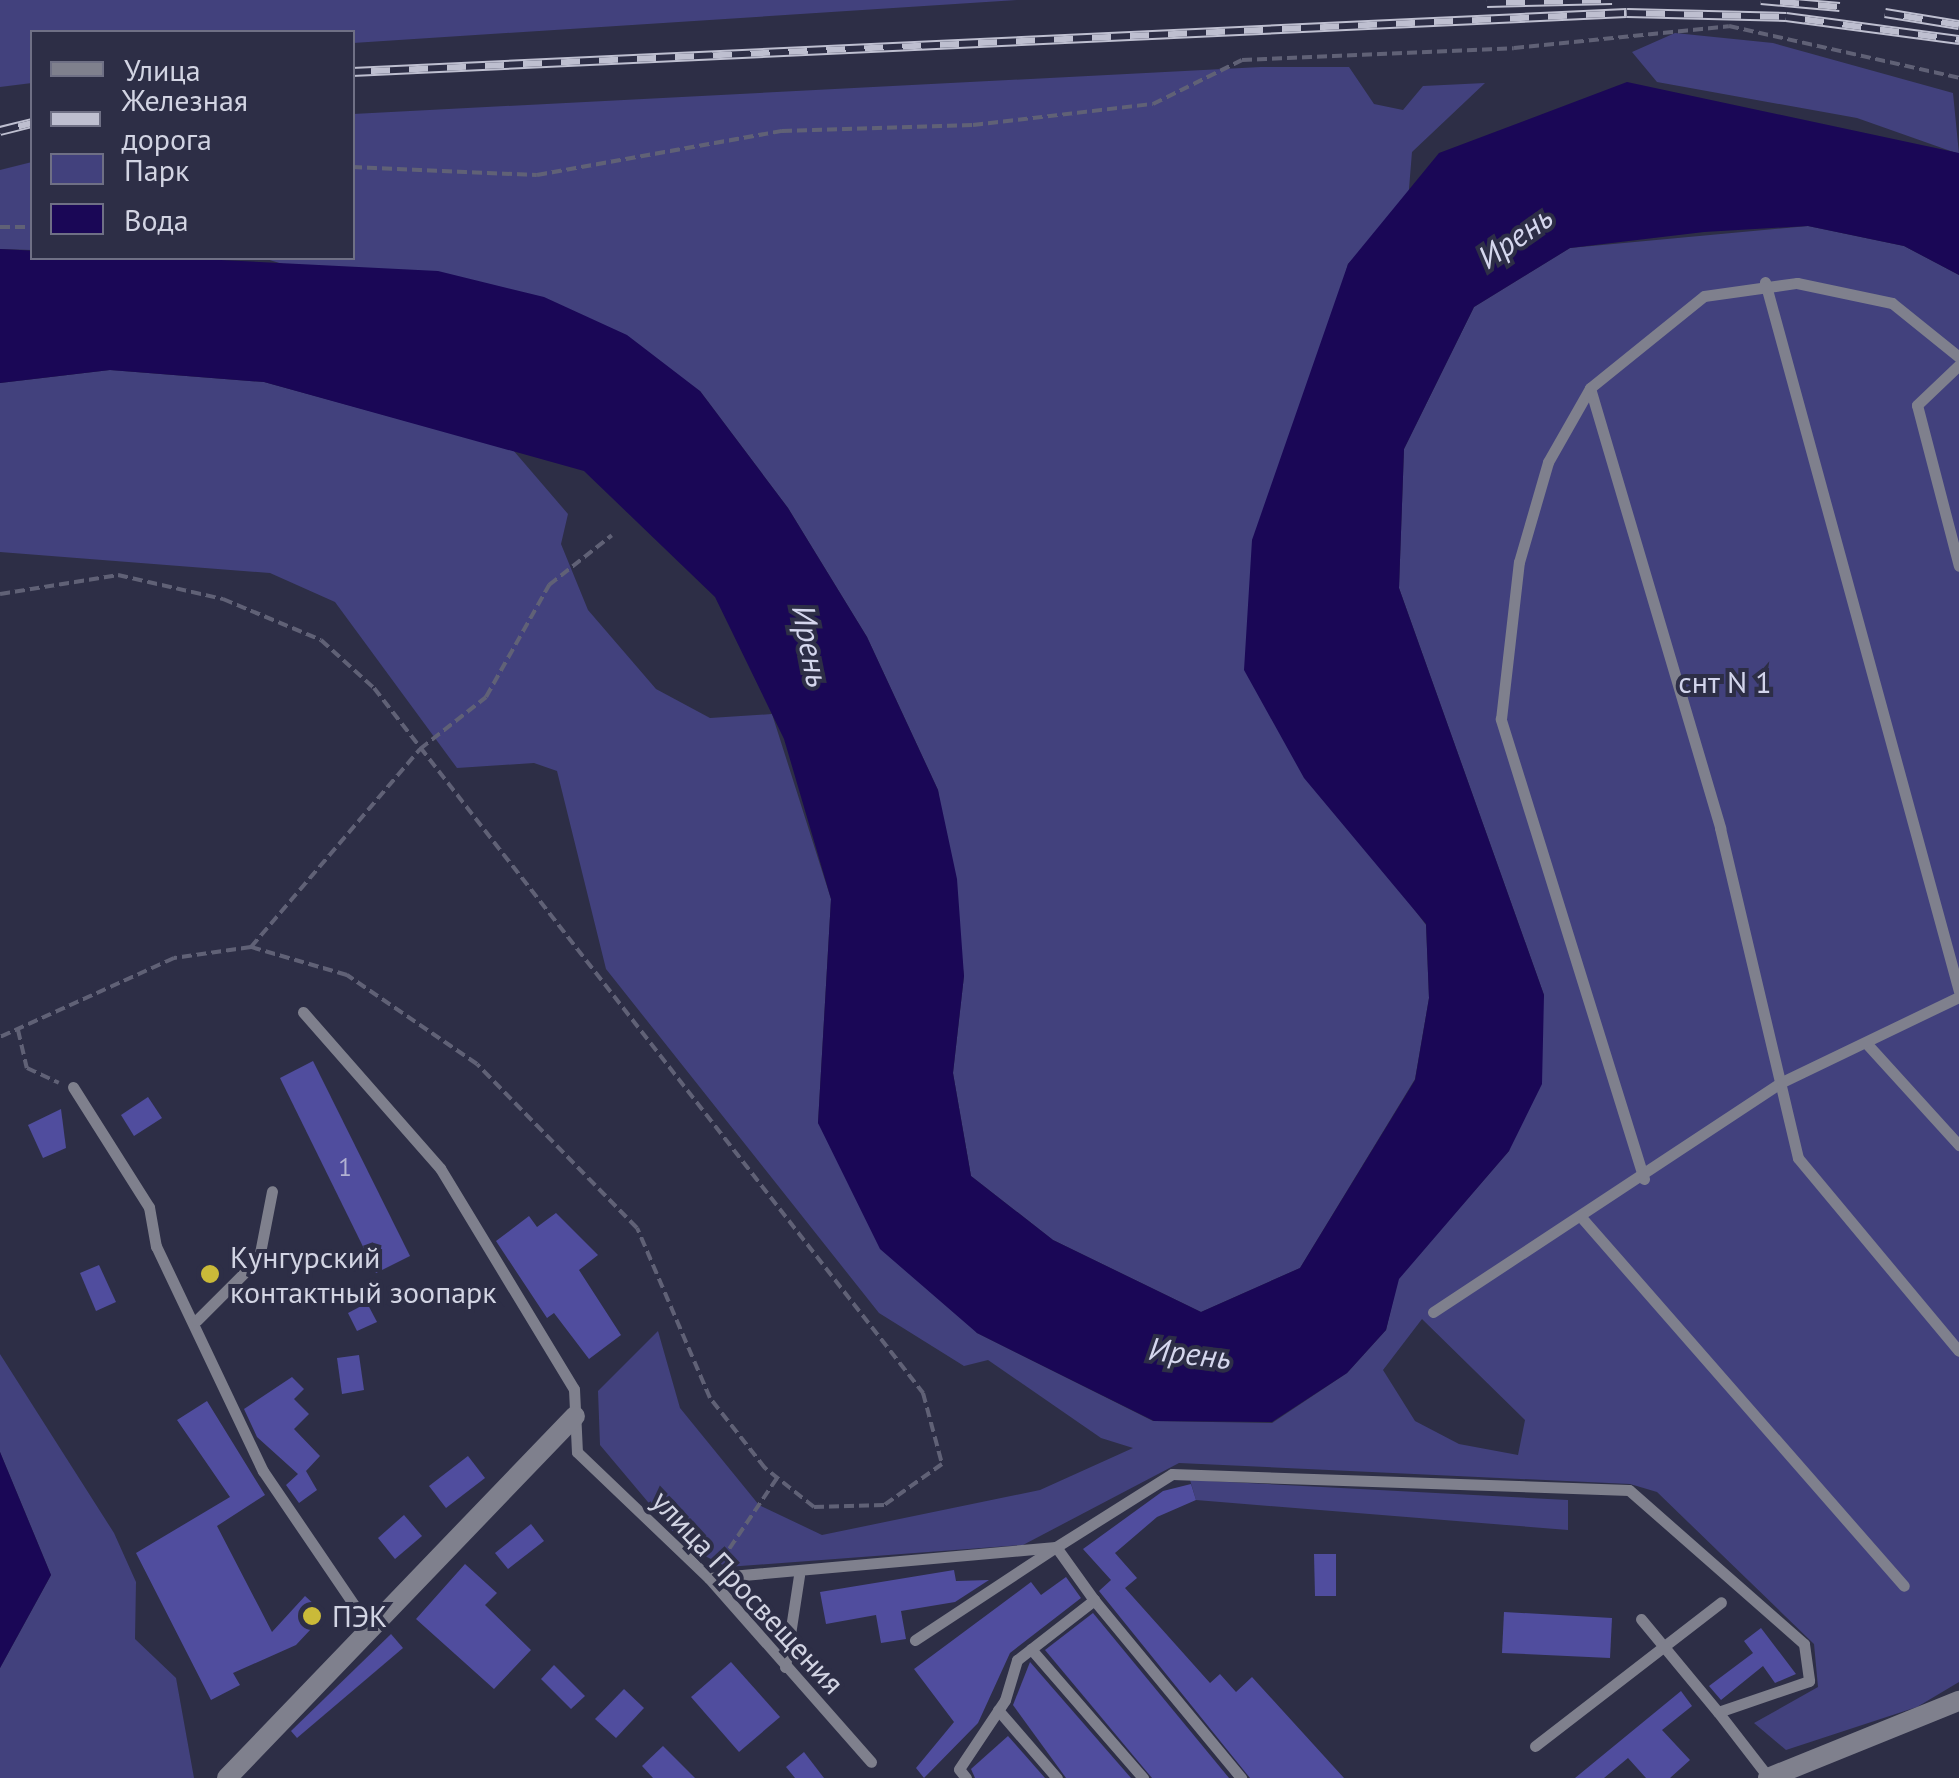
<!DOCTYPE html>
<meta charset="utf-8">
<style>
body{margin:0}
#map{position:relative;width:1959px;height:1778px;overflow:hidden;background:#2d2e46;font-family:"PT Sans",sans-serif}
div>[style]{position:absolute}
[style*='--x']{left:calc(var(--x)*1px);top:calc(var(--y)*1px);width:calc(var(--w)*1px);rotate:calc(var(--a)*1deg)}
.green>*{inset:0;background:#42417d}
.water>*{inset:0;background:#1a0756}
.building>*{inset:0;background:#504d9e}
.path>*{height:4px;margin-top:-2px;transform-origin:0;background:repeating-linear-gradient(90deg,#606176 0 10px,transparent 0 15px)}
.service>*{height:11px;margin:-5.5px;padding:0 5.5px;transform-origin:5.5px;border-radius:5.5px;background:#7f808d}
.minor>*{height:20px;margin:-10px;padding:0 10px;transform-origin:10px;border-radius:10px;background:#7f808d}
.tertiary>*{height:20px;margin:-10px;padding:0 10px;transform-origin:10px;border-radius:10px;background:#7f808d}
.rail>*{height:10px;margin-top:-5px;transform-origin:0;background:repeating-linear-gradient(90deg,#2d2e46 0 19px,#bebfd0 0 38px);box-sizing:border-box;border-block:2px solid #bebfd0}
.dots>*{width:28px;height:28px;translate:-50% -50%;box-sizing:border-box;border:5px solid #2d2e46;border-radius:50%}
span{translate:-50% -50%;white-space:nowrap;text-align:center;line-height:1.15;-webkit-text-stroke:8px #2d2e46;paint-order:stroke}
.number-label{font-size:25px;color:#b2b2d2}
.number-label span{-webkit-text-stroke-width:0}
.park-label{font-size:30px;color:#d3d5ec}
.poi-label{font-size:30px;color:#d2d4e3}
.left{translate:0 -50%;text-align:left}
.street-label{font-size:30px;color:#d2d4e3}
.water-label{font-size:32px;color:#d5d7ee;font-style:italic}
.legend{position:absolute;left:30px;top:30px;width:325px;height:230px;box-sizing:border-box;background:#2d2e46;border:2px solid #6f7085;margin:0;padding:12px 18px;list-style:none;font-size:30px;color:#d2d4e3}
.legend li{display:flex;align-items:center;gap:20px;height:50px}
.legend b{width:50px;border:2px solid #6f7085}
</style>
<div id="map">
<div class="green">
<i style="clip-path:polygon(0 0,1017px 0,353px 43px,352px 32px,32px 32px,32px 83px,0 87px)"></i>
<i style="clip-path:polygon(1675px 33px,1773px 43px,1953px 93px,1959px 154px,1857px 118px,1657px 82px,1632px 52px)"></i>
<i style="clip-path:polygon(1261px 67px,1349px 67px,1374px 104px,1403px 110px,1423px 86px,1485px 83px,1412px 152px,1408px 201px,1348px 264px,1322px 361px,1384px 869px,1426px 925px,1429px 998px,1415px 1079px,1300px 1268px,1201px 1312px,1053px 1240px,971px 1176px,953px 1073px,964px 976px,938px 790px,867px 637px,788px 508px,700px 391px,263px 258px,352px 258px,353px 114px)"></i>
<i style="clip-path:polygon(32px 162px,32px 250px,0 249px,0 170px)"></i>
<i style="clip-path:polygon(evenodd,1808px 226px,1904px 246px,1959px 275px,1959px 1682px,1917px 1707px,1786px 1750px,1754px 1723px,1818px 1687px,1814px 1644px,1657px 1492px,1630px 1484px,1179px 1463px,1023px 1545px,727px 1567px,685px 1546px,600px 1445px,598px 1391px,658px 1331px,680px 1408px,759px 1505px,822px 1535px,1040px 1490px,1133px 1448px,1101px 1438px,988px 1360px,964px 1366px,879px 1313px,606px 969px,557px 771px,534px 763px,457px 768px,335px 602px,270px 573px,0 552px,0 383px,110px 370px,264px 382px,513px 450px,568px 514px,561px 544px,588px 610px,656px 689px,710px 718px,772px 714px,831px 899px,818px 1123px,977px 1333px,1153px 1421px,1272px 1423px,1347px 1373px,1386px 1330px,1398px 1279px,1509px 1151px,1544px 995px,1399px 588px,1404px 449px,1474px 307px,1570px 248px,1808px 226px,1422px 1319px,1525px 1420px,1518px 1455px,1459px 1444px,1415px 1421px,1383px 1370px,1422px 1319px)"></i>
<i style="clip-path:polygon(0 1354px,114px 1533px,136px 1582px,135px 1639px,176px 1678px,194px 1778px,0 1778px,0 1668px,51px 1575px,0 1452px)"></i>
<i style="clip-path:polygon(1190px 1480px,1568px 1500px,1568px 1530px,1196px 1500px)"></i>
</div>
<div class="water">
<i style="clip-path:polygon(1627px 82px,1959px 153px,1959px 275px,1904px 246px,1808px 226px,1704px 232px,1570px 248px,1474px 307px,1404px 449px,1399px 588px,1544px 995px,1542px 1084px,1509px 1151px,1399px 1279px,1386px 1330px,1347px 1373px,1272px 1422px,1154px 1421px,977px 1333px,880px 1249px,818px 1123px,831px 899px,784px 739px,715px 597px,584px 471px,264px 382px,110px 370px,0 383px,0 249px,438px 271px,544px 297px,627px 335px,700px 391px,788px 508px,867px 637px,938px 790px,957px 879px,964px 976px,953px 1073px,971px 1176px,1053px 1240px,1201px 1312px,1300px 1268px,1415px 1080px,1429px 998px,1426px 924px,1304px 778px,1244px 670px,1252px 540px,1348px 264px,1439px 153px)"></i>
<i style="clip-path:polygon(0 1452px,51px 1575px,0 1668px)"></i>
</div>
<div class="building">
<i style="clip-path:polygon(313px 1061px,410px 1256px,376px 1273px,280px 1078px)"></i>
<i style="clip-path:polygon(148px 1097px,162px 1118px,134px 1136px,121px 1115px)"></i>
<i style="clip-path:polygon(61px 1109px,66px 1148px,43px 1158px,28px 1125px)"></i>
<i style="clip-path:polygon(556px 1213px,598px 1255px,579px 1270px,621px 1335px,589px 1359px,554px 1313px,547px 1318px,496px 1241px,529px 1216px,537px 1227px)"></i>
<i style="clip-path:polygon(99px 1265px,116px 1302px,96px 1311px,80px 1273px)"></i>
<i style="clip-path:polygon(367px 1303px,377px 1322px,357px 1331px,348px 1313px)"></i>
<i style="clip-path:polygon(359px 1355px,364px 1390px,342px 1394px,337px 1358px)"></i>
<i style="clip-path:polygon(292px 1377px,304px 1389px,294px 1399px,309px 1414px,294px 1429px,320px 1456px,306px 1471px,317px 1490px,299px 1503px,286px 1485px,298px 1474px,257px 1437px,244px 1409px)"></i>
<i style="clip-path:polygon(207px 1401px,265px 1495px,217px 1526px,272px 1632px,305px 1596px,325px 1614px,296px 1645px,233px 1673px,240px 1685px,211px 1700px,136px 1553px,230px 1497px,177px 1420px)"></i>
<i style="clip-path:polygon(468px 1456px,485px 1478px,446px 1508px,429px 1486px)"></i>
<i style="clip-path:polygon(1191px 1484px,1196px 1500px,1157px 1517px,1115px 1553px,1137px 1578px,1125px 1588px,1210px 1683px,1220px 1674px,1236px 1692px,1252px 1677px,1344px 1778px,1250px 1778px,1099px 1591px,1111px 1580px,1083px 1549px,1163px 1491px)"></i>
<i style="clip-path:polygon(404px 1515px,422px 1536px,395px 1559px,378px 1538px)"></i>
<i style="clip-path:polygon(531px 1524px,544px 1541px,508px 1569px,495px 1553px)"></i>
<i style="clip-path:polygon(1314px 1554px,1336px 1554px,1336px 1596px,1315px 1596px)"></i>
<i style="clip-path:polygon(465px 1564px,497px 1593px,485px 1605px,531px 1650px,494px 1689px,416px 1619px)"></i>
<i style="clip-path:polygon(954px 1570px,956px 1581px,989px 1580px,955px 1602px,901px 1611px,906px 1639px,881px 1643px,876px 1615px,826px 1624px,820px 1592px)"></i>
<i style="clip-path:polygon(1066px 1577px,1081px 1598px,1010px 1653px,978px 1723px,924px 1778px,916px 1768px,954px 1722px,914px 1669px,1031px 1582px,1041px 1595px)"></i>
<i style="clip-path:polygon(1504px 1612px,1612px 1618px,1610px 1658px,1502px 1653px)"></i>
<i style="clip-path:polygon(1093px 1613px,1229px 1778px,1152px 1778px,1045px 1650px)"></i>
<i style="clip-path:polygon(1761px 1628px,1796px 1674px,1775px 1683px,1763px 1666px,1721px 1700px,1709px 1686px,1753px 1653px,1744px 1641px)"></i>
<i style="clip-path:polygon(391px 1634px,403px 1648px,297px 1738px,291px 1731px)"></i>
<i style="clip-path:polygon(731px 1662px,780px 1717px,739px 1752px,691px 1697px)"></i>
<i style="clip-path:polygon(1030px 1662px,1131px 1778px,1066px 1778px,1013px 1705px)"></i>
<i style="clip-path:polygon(554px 1665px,585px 1696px,571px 1709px,541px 1679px)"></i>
<i style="clip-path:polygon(624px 1689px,644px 1708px,616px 1738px,595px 1719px)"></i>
<i style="clip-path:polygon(1681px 1691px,1692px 1706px,1662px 1730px,1690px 1760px,1670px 1778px,1646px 1778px,1628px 1758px,1604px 1778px,1575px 1778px)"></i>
<i style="clip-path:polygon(1008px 1736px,1045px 1778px,975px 1778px,971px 1769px)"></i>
<i style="clip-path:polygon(663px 1746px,695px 1778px,653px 1778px,642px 1766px)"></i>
<i style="clip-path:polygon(804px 1752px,824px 1778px,795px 1778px,786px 1767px)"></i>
</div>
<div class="path">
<i style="--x:352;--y:167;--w:185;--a:2.5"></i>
<i style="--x:537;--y:175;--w:249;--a:-10.2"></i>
<i style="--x:782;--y:131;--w:191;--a:-1.8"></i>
<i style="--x:973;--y:125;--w:181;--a:-6.7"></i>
<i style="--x:1153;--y:104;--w:99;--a:-26.3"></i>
<i style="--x:1242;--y:60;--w:272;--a:-2.5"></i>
<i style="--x:1514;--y:48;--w:216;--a:-5.8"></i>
<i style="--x:1729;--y:26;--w:236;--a:12.7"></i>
<i style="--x:0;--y:227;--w:32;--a:0"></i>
<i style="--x:0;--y:594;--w:120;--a:-9.1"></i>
<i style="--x:118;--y:575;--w:108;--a:12.9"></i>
<i style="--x:223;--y:599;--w:106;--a:22.7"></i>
<i style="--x:321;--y:640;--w:72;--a:42.2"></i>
<i style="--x:374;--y:688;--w:894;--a:52.09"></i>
<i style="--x:923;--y:1393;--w:73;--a:75"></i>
<i style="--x:942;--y:1464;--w:71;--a:144.7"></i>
<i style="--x:884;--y:1505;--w:70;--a:178.4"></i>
<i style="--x:814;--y:1507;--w:63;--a:-141.5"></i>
<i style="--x:765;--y:1468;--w:89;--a:-128.2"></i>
<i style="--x:710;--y:1398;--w:185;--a:-113.2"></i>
<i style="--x:637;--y:1228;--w:229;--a:-134.3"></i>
<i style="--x:477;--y:1064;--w:158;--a:-145.6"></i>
<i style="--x:347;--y:975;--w:100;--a:-163.7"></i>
<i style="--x:251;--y:947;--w:78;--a:171.9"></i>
<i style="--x:174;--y:958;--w:191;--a:155.6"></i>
<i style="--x:251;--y:947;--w:260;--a:-49.5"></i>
<i style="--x:420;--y:749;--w:84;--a:-38.2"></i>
<i style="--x:486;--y:697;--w:129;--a:-60.6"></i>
<i style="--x:549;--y:585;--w:80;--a:-38.4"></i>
<i style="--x:18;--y:1030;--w:39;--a:77"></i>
<i style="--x:27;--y:1068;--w:35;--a:25"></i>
<i style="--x:721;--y:1561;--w:100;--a:-56"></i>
</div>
<div class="service">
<i style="--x:1765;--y:282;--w:735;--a:74.7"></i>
<i style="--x:1959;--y:365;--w:58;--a:136.4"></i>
<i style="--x:1917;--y:405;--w:166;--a:75.4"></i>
<i style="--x:1590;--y:388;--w:459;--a:73.5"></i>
<i style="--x:1720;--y:828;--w:339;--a:76.7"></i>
<i style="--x:1798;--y:1158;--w:251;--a:50.2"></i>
<i style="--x:303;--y:1012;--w:208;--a:48.7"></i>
<i style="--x:440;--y:1168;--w:258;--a:58.8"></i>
<i style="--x:574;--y:1389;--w:63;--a:87.3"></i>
<i style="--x:577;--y:1452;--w:182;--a:43.7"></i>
<i style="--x:709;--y:1578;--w:245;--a:48.6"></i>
<i style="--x:1867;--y:1044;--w:137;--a:47.7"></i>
<i style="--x:73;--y:1087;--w:142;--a:57.7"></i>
<i style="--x:149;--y:1207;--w:40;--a:80"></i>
<i style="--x:156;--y:1246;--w:249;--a:64.6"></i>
<i style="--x:263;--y:1471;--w:185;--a:55.8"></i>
<i style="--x:1644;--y:1179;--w:482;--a:-107.3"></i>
<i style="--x:1501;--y:719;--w:158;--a:-83.5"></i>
<i style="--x:1519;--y:562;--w:104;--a:-73.8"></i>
<i style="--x:1548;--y:462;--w:85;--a:-60.4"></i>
<i style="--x:1590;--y:388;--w:146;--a:-38.9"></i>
<i style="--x:1704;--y:296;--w:94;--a:-8"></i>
<i style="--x:1797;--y:283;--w:97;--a:11.9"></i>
<i style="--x:1892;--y:303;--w:86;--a:38.9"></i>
<i style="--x:1581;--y:1217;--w:490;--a:48.8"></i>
<i style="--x:1433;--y:1312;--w:418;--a:-33.4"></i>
<i style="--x:1782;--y:1082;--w:196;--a:-25.7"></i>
<i style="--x:197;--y:1320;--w:88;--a:-45"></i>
<i style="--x:259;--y:1258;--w:68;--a:-79"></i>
<i style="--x:709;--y:1578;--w:348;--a:-5.1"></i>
<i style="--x:1056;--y:1547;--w:169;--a:146.6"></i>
<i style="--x:1094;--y:1600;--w:231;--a:50.4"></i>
<i style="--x:1641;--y:1619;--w:121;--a:50.4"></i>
<i style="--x:1031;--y:1649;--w:171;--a:49"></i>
<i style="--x:785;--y:1667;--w:93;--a:-81.3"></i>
<i style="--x:998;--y:1710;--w:90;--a:49.1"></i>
<i style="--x:1535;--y:1746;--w:235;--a:-37.7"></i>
<i style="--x:966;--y:1778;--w:11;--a:-128"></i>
<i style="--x:959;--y:1769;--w:83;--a:-56.3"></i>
<i style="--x:1005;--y:1700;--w:42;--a:-73.3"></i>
<i style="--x:1017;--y:1660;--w:98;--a:-37.9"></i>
<i style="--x:1094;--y:1600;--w:65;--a:-125.6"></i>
<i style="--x:1056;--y:1547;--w:137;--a:-32.2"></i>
<i style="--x:1172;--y:1474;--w:457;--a:2"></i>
<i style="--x:1629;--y:1490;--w:233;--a:41.3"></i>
<i style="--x:1804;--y:1644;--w:37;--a:82"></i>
<i style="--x:1809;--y:1681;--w:96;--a:161.2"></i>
<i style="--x:1718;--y:1712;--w:83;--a:52.3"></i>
</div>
<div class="minor">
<i style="--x:227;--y:1778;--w:502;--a:-46.13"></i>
</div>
<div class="tertiary">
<i style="--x:1768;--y:1778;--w:206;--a:-22"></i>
</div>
<div class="rail">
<i style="--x:1761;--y:0;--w:79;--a:5.1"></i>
<i style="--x:1487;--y:3;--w:125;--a:-1.4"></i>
<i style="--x:1885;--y:13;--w:75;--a:9.2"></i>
<i style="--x:352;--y:72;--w:1276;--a:-2.65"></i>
<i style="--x:1627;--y:13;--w:159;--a:1.4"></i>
<i style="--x:1786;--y:17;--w:175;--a:7.6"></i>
<i style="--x:0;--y:131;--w:33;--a:-14"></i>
</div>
<div class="dots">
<i style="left:210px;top:1274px;background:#caba39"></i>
<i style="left:312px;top:1616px;background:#caba39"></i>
</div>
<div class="number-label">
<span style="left:345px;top:1167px">1</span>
</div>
<div class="park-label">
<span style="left:1725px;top:682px">снт N 1</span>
</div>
<div class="poi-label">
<span class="left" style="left:230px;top:1274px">Кунгурский<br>контактный зоопарк</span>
<span class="left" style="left:332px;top:1616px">ПЭК</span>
</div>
<div class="street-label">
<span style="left:748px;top:1592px;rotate:47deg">улица Просвещения</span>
</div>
<div class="water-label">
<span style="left:1515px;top:237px;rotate:-35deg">Ирень</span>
<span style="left:811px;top:646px;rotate:79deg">Ирень</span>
<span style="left:1190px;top:1353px;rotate:7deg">Ирень</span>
</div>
<ul class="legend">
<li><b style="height:12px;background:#7f808d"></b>Улица</li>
<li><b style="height:12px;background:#bebfd0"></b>Железная дорога</li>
<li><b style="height:28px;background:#42417d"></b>Парк</li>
<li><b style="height:28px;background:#1a0756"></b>Вода</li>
</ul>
</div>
